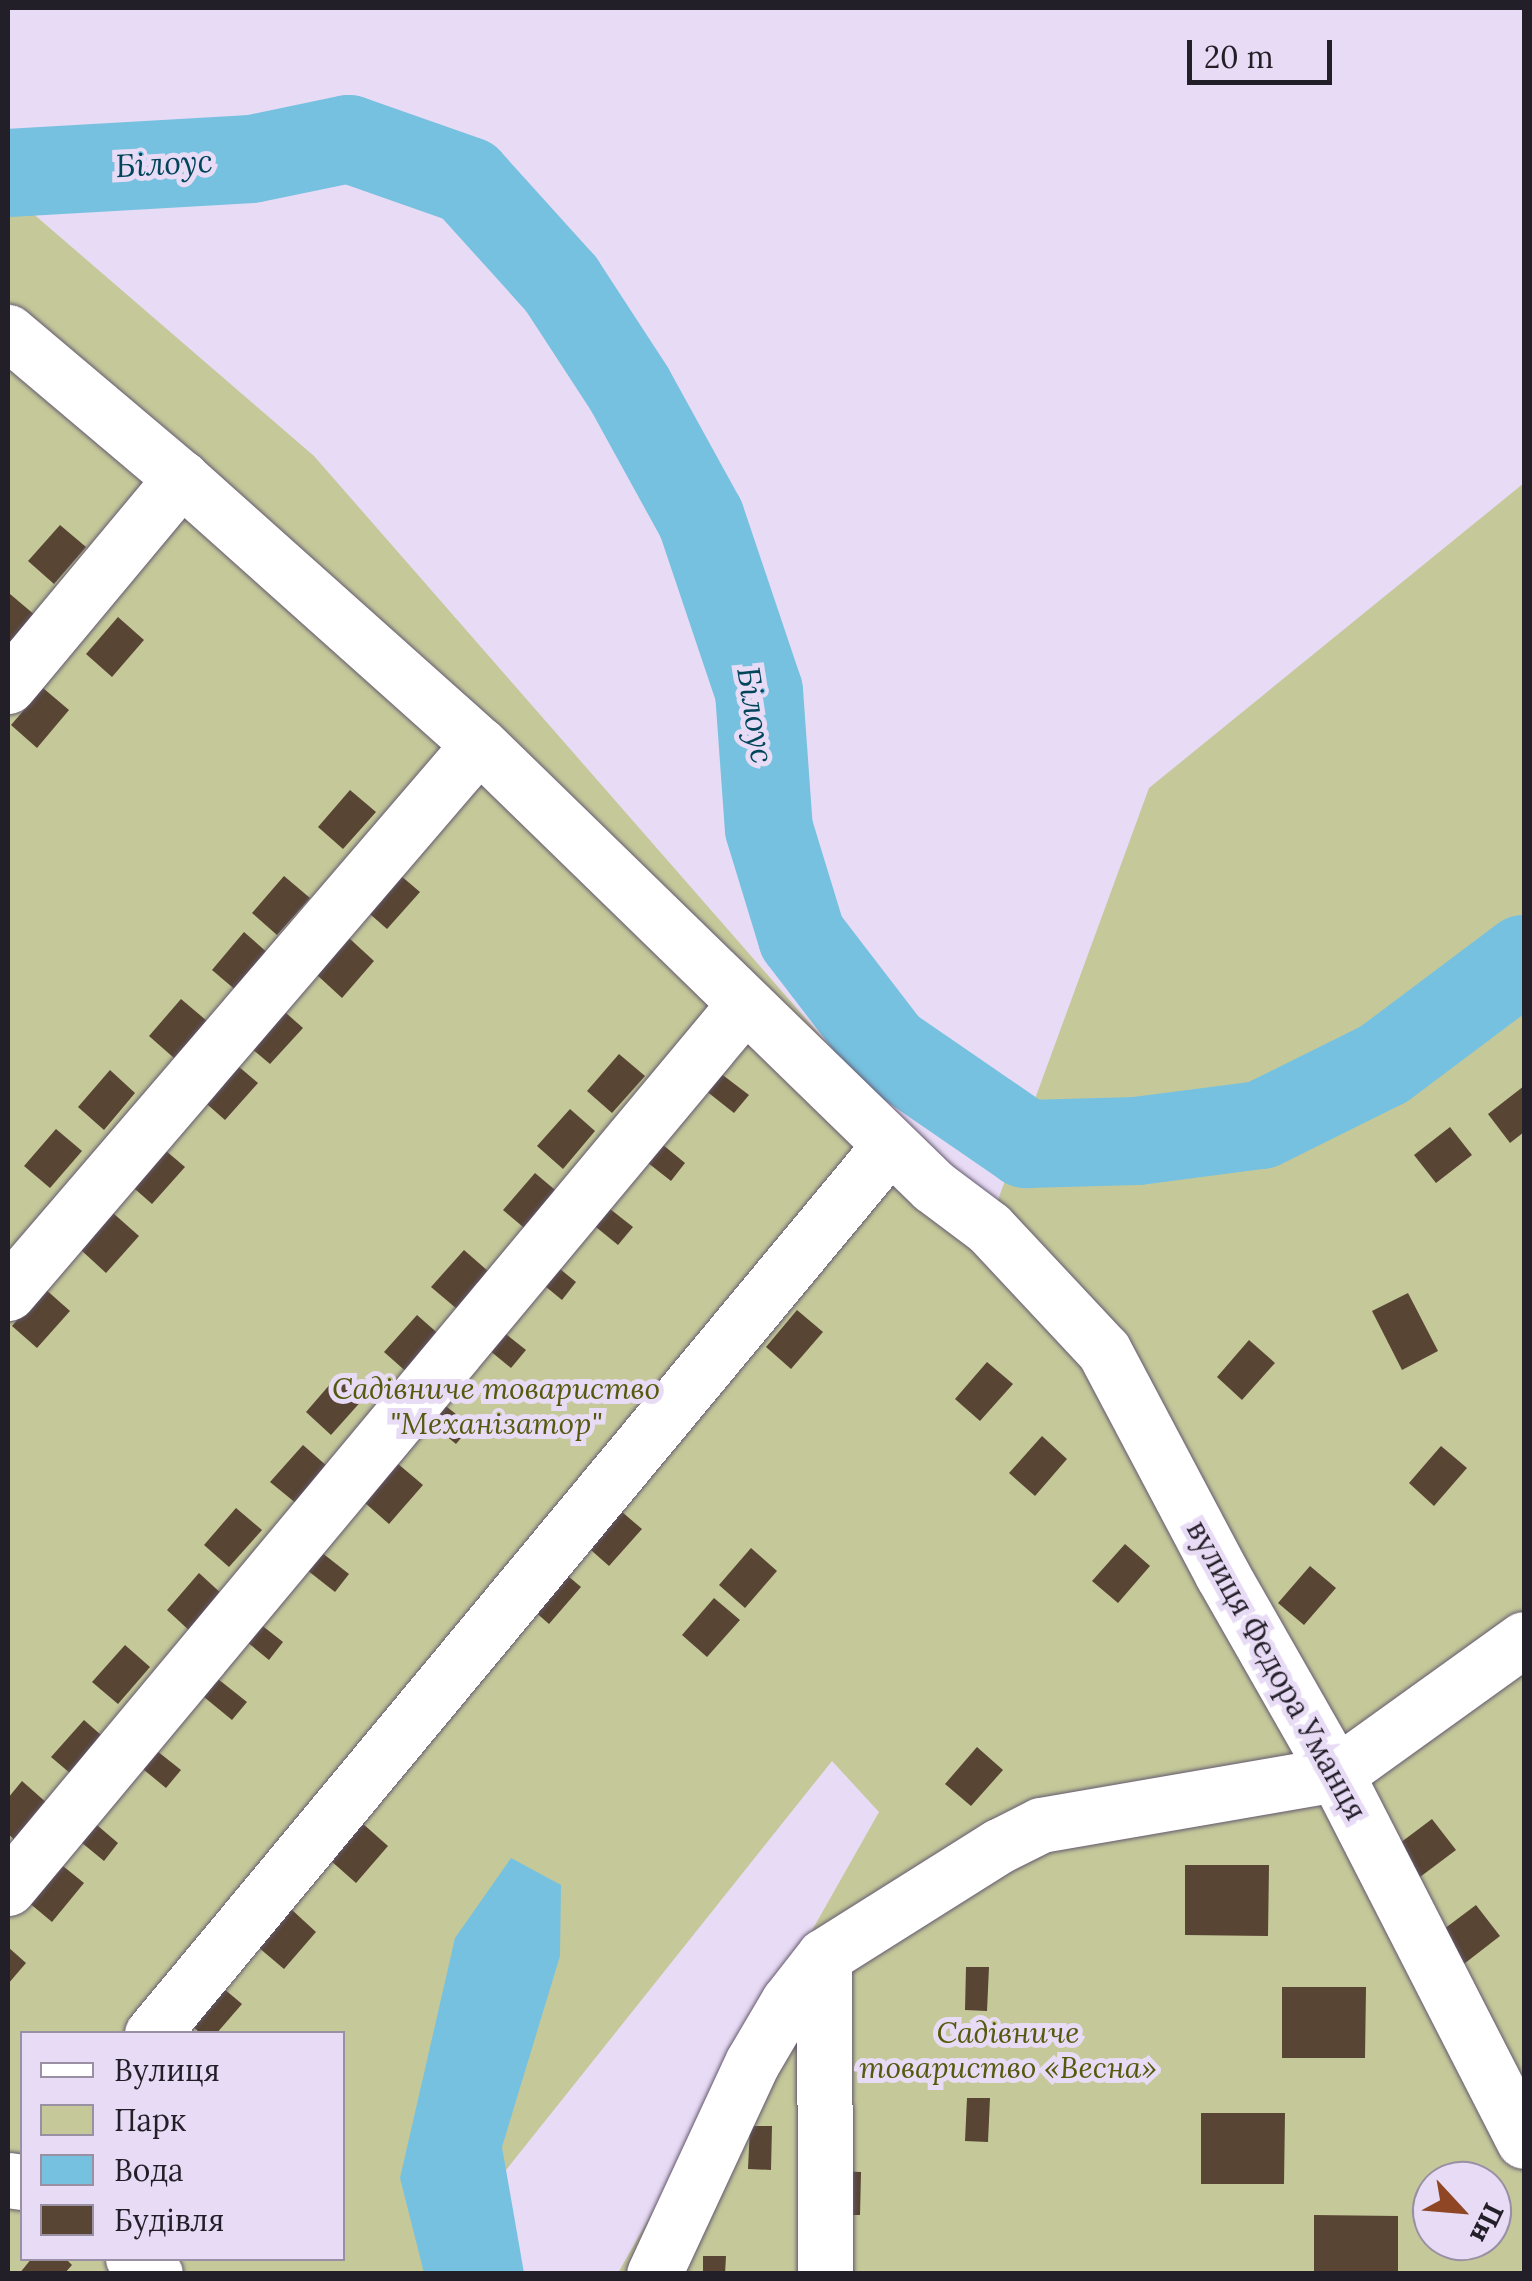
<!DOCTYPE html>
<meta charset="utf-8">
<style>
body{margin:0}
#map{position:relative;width:1532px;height:2281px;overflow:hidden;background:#e8dbf5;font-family:Lora,serif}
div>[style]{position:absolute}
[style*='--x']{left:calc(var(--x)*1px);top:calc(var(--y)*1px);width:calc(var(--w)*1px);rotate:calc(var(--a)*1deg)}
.green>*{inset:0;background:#c5c99a}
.water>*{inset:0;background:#76c1df}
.river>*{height:88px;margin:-44px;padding:0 44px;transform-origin:44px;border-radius:44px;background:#76c1df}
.building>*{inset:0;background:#584534}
.roads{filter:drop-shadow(0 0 2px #63586e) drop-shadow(0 0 2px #63586e)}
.street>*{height:55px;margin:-27.5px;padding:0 27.5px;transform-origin:27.5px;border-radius:27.5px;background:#fff}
span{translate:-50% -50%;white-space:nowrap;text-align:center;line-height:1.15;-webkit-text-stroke:10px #e8dbf5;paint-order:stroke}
.park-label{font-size:30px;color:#56590d;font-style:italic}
.street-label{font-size:30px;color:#231f28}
.water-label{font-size:32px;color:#00455a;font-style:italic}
.frame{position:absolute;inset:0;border:10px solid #231f28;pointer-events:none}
.legend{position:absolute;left:20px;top:2031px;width:325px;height:230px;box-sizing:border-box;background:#e8dbf5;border:2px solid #9990a3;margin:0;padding:12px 18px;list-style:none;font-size:30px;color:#231f28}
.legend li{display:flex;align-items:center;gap:20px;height:50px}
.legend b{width:50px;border:2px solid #9990a3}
.north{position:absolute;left:1412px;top:2161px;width:100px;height:100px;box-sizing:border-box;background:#e8dbf5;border:2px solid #9990a3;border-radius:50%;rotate:116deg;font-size:28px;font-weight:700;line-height:40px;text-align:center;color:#231f28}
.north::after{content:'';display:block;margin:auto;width:35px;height:45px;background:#8e4625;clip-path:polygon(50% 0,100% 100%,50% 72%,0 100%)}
.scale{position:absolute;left:1187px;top:40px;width:145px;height:45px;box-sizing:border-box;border:5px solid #231f28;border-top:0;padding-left:12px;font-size:30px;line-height:35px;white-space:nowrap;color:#231f28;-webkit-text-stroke:8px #e8dbf5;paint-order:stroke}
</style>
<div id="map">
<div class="green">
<i style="clip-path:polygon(evenodd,8px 192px,314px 456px,988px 1227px,1149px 788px,1524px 483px,1524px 2273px,618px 2273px,879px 1812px,832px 1761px,424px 2273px,8px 2273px,8px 192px,22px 2034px,342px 2034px,342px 2258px,22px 2258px,22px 2034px,8px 192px,1432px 2181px,1492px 2181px,1492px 2241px,1432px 2241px,1432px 2181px)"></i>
</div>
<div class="water">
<i style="clip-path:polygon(511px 1858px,561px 1885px,560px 1956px,502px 2147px,524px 2273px,424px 2273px,400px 2178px,455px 1938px)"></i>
</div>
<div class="river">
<i style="--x:8;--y:173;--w:244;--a:-3.3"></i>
<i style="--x:252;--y:159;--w:99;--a:-11.7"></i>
<i style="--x:349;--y:139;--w:126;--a:19.4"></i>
<i style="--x:468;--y:181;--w:139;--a:47.9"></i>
<i style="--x:561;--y:284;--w:126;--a:56.9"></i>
<i style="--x:630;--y:390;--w:147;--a:61.2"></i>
<i style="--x:701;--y:519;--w:182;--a:71.4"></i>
<i style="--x:759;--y:691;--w:138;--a:85.9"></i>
<i style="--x:769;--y:829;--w:113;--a:73"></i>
<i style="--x:802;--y:937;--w:141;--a:52.5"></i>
<i style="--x:888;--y:1049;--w:168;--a:34.5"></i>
<i style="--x:1026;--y:1144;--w:111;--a:-1.5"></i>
<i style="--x:1137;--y:1141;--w:125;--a:-7.4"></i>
<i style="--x:1261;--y:1125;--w:137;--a:-26.4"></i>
<i style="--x:1384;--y:1064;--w:175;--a:-36.9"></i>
</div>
<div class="building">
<i style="clip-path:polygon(60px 525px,86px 547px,54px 584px,28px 561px)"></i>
<i style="clip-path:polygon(10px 594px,36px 616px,8px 649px,8px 597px)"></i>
<i style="clip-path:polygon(118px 617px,144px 640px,112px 677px,86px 654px)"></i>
<i style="clip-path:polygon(43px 688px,69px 710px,37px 748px,11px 725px)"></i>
<i style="clip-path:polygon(350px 790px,376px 812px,343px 849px,318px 827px)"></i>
<i style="clip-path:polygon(394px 870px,420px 892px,387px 929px,362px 907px)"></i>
<i style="clip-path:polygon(284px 876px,310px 898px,277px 935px,252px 913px)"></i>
<i style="clip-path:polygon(244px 932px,270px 955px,238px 992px,212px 970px)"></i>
<i style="clip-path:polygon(349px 938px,374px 961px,342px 998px,317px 975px)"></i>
<i style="clip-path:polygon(181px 999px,207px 1021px,174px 1058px,149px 1036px)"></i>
<i style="clip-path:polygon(277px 1005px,303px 1028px,270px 1064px,245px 1043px)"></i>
<i style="clip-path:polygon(619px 1054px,645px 1076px,612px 1113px,587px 1091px)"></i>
<i style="clip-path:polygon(232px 1061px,258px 1083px,225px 1120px,200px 1098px)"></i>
<i style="clip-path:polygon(110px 1070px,135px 1093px,104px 1130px,78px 1107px)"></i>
<i style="clip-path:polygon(720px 1073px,749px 1095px,734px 1113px,705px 1090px)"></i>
<i style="clip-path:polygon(1524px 1086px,1524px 1132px,1510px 1143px,1488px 1114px)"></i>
<i style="clip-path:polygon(570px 1109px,595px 1131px,563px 1169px,537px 1146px)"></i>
<i style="clip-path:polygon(1450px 1127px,1472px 1155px,1436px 1183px,1414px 1155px)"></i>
<i style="clip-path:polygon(56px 1129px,82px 1151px,50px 1188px,24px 1166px)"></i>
<i style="clip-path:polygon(657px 1140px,685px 1163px,671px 1181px,643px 1159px)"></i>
<i style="clip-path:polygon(159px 1145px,185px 1167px,152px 1204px,127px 1182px)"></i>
<i style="clip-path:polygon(535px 1173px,561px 1195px,529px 1232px,503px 1210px)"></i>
<i style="clip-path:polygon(605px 1205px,633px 1227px,618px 1245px,591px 1223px)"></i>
<i style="clip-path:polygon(113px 1213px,139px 1236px,106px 1273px,81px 1250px)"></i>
<i style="clip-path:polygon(464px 1250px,489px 1272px,457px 1309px,431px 1287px)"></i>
<i style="clip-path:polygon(549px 1260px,576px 1282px,562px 1300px,534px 1277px)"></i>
<i style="clip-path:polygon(44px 1288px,70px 1311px,37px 1348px,12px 1326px)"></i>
<i style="clip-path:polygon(1408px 1293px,1438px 1351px,1402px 1370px,1372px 1311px)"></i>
<i style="clip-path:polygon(797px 1310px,823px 1332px,791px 1369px,766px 1347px)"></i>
<i style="clip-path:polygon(417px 1315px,442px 1337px,410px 1375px,384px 1352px)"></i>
<i style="clip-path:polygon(497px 1327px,526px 1350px,511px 1368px,483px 1345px)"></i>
<i style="clip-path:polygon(1249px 1340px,1275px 1363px,1242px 1400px,1217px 1377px)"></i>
<i style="clip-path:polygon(987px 1362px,1013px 1384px,980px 1421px,955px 1399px)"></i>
<i style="clip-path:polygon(338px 1375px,364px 1398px,331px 1435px,306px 1412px)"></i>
<i style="clip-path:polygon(442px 1403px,471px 1426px,456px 1444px,428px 1421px)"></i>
<i style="clip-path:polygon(1042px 1436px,1067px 1459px,1035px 1496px,1009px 1473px)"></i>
<i style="clip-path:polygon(303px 1445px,328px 1467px,297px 1504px,270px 1482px)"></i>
<i style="clip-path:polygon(1441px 1446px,1467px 1468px,1434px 1506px,1409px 1483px)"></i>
<i style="clip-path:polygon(397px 1463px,423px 1485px,389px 1524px,364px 1502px)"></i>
<i style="clip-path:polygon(615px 1506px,642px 1529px,609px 1566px,583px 1543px)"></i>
<i style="clip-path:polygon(236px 1508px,262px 1530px,229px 1567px,204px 1545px)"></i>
<i style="clip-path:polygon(1125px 1544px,1150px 1566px,1118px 1603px,1092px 1581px)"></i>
<i style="clip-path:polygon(751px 1548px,777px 1571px,745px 1608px,719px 1585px)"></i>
<i style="clip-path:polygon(321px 1552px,349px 1574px,335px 1592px,307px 1570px)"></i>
<i style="clip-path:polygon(555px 1565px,581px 1587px,549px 1624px,524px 1602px)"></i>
<i style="clip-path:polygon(1310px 1566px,1336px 1588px,1304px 1625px,1278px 1603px)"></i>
<i style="clip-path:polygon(199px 1573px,224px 1596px,192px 1633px,167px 1610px)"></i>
<i style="clip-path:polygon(714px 1598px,740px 1620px,707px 1657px,682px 1635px)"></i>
<i style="clip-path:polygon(255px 1620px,283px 1642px,269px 1660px,241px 1637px)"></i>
<i style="clip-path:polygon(125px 1645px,150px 1667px,118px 1704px,92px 1682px)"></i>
<i style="clip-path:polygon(218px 1679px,247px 1702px,232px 1720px,204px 1697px)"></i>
<i style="clip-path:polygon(84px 1720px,109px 1742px,77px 1779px,51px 1757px)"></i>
<i style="clip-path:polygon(152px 1747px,181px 1770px,166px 1788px,138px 1765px)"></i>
<i style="clip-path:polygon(977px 1747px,1003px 1770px,971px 1806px,945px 1784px)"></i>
<i style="clip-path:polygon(22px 1781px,48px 1804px,16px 1841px,8px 1834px,8px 1798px)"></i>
<i style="clip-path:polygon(1432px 1819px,1456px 1850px,1416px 1880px,1392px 1849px)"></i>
<i style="clip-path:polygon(91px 1820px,118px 1843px,104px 1861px,76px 1838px)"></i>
<i style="clip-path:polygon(362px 1823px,388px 1846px,356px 1883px,330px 1860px)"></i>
<i style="clip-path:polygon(58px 1862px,84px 1883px,52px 1922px,27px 1901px)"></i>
<i style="clip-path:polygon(1185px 1865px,1269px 1865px,1268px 1936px,1185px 1935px)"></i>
<i style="clip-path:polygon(1476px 1905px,1500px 1936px,1460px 1967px,1436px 1935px)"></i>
<i style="clip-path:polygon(291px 1909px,316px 1932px,284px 1969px,258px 1947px)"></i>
<i style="clip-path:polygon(8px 1947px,26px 1963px,8px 1984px)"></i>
<i style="clip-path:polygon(966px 1967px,989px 1967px,987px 2011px,965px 2010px)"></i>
<i style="clip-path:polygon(217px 1983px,242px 2004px,216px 2034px,201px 2034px,185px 2019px)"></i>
<i style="clip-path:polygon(1282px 1987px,1366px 1987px,1365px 2058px,1282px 2058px)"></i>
<i style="clip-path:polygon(967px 2098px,990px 2098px,988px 2142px,965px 2141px)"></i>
<i style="clip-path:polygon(1201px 2113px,1285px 2113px,1284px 2184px,1201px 2184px)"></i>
<i style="clip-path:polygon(750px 2126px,772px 2126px,771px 2170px,748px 2169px)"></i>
<i style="clip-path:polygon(838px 2171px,861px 2172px,860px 2215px,838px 2215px)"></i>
<i style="clip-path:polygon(1314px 2215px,1398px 2216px,1398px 2274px,1314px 2274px)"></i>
<i style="clip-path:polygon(703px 2256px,726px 2256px,725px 2274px,703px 2274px)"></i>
<i style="clip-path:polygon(32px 2258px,65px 2258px,72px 2265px,64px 2274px,19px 2274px)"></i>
</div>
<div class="roads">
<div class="street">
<i style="--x:8;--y:332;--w:226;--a:40.2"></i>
<i style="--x:181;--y:478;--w:399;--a:41.8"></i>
<i style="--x:479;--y:744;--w:634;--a:44.23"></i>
<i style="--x:933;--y:1186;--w:70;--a:36.9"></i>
<i style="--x:989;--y:1228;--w:168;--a:46.9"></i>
<i style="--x:1104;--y:1351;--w:252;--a:62.1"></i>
<i style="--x:1222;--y:1574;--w:230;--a:60.3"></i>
<i style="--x:1336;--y:1774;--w:412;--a:62.9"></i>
<i style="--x:8;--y:686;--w:271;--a:-50.2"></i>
<i style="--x:8;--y:1293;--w:723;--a:-49.37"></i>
<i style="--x:8;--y:1888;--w:1150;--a:-50.19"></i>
<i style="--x:824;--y:1956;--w:318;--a:89.8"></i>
<i style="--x:152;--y:2034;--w:1155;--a:-50.3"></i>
<i style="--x:8;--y:2180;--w:14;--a:8"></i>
<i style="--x:133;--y:2258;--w:27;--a:36"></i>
<i style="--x:654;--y:2274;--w:233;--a:-65.1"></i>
<i style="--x:752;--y:2063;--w:71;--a:-59.5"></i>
<i style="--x:788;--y:2002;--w:58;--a:-52"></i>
<i style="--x:824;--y:1956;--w:207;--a:-32.2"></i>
<i style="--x:999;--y:1846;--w:47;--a:-26.6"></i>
<i style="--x:1041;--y:1825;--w:299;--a:-9.8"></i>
<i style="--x:1336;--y:1774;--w:231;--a:-35.7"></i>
</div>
</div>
<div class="park-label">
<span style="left:496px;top:1405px">Садівниче товариство<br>"Механізатор"</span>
<span style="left:1008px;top:2049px">Садівниче<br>товариство «Весна»</span>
</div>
<div class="street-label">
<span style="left:1277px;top:1670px;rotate:61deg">вулиця Федора Уманця</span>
</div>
<div class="water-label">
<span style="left:164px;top:164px;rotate:-3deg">Білоус</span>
<span style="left:755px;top:715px;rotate:81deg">Білоус</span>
</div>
<div class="frame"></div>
<ul class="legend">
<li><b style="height:12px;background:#fff"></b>Вулиця</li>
<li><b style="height:28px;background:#c5c99a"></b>Парк</li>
<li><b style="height:28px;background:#76c1df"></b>Вода</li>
<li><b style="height:28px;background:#584534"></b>Будівля</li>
</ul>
<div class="north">Пн</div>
<div class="scale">20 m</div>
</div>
